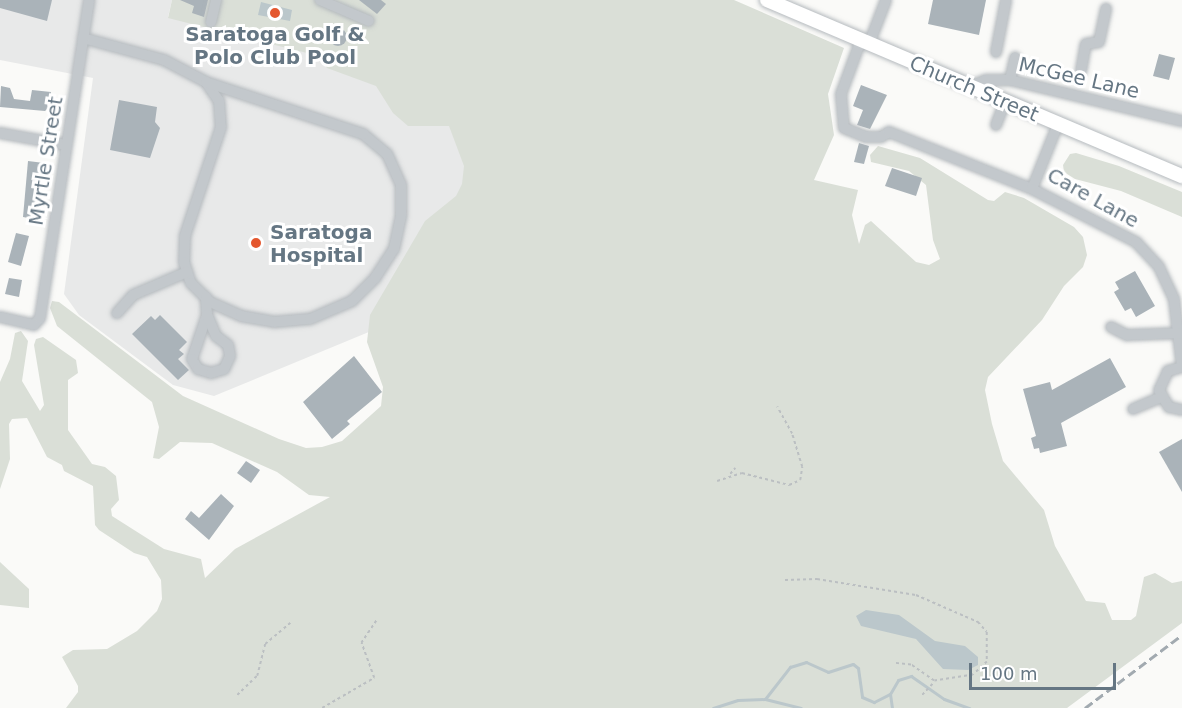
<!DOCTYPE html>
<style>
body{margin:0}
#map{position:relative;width:1182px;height:708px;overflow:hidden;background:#fafaf8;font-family:"DejaVu Sans",sans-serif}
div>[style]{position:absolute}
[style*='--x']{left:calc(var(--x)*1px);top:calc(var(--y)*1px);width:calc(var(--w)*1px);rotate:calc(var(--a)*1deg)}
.built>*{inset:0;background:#e8e9e9}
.green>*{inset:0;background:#dadfd7}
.water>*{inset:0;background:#bbc7cb}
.stream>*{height:3px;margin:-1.5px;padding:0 1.5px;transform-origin:1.5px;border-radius:1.5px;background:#bbc7cb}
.building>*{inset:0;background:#aab3b9}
.round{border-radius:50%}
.path>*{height:1.5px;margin-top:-0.75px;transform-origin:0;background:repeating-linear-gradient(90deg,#bbbfc2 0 3px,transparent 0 6px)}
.roads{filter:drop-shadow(0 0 2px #b5babe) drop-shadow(0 0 2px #b5babe)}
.minor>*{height:10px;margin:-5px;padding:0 5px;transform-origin:5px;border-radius:5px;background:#c3c8cc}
.major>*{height:14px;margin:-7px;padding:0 7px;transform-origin:7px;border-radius:7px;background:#fff}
.rail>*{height:3px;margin-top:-1.5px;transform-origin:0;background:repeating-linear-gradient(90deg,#a2aab0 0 9px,transparent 0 13.5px)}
.dots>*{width:16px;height:16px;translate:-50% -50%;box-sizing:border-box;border:3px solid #fff;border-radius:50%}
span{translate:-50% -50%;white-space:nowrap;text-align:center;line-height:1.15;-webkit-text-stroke:6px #fff;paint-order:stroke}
.poi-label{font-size:20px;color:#657683;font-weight:700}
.left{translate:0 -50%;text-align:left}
.street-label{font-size:20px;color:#657683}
.scale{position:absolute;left:969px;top:663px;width:147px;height:27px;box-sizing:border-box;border:3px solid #657683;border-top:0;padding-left:8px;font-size:18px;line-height:21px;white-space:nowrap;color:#657683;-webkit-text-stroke:4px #fff;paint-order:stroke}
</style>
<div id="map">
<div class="built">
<i style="clip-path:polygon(0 0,172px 0,168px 17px,398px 75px,486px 153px,393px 322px,214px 396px,173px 385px,79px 315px,64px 294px,93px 78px,0 60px)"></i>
</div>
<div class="green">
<i style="clip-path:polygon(172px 0,734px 0,844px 48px,828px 94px,834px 135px,814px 180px,858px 190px,852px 215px,859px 244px,865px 225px,871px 221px,916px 262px,929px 265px,940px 259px,933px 240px,926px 185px,909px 171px,871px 162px,870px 155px,878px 146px,920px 158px,988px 200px,994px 201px,1005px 192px,1024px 198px,1074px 227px,1083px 237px,1087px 255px,1083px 267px,1064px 286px,1042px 320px,988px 377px,985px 390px,992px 424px,1003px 461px,1044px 510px,1055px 546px,1086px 601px,1105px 603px,1112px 620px,1131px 620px,1136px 616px,1144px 577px,1155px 573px,1172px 583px,1182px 581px,1182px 623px,1067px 708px,66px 708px,78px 692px,78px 686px,62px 657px,73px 650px,107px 649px,137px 631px,157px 611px,162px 599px,161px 580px,147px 557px,134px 553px,99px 530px,95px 525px,93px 486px,64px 471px,62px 465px,47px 457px,27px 418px,12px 419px,9px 424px,10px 459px,0 489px,0 382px,10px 359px,15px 333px,21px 331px,28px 341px,22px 381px,40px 411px,44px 405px,34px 345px,36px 339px,43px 337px,76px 360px,78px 373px,68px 380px,68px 430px,92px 464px,105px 467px,116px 476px,119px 500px,111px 509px,112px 516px,164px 549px,201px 559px,205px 578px,235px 549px,330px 497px,309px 495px,277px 472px,212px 443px,180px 442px,159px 459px,153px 458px,159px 427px,152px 402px,57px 326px,50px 308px,52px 301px,59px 302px,183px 396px,279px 439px,306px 448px,322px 447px,342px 441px,381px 406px,383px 387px,367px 342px,370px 315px,425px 221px,456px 196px,462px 184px,464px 166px,449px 126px,408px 126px,393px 113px,376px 86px,327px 68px,319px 56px,168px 18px)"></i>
<i style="clip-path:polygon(1076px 153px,1119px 166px,1182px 192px,1182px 217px,1121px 191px,1075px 179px,1064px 172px,1063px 165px,1070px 154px)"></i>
<i style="clip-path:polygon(0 562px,29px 589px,29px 608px,0 605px)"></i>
</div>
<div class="water">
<i style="clip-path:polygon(261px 2px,292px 10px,290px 21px,258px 15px)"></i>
<i style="clip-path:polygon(866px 610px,899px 615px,935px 641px,965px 646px,978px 657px,978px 665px,968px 670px,943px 669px,916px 639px,861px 626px,856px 616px)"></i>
</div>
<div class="stream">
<i style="--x:765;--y:699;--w:41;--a:-52"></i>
<i style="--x:790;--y:667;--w:17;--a:-17"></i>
<i style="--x:806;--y:662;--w:24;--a:24"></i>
<i style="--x:828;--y:672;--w:26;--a:-18"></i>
<i style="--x:853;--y:664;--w:6;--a:39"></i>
<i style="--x:858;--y:668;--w:29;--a:82"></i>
<i style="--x:862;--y:697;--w:13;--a:23"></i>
<i style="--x:874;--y:702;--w:18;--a:-27"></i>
<i style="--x:713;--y:708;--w:26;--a:-18"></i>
<i style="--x:738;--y:700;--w:27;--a:-2"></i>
<i style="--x:765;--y:699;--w:37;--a:14"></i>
<i style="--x:892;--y:708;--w:14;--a:-98"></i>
<i style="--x:890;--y:694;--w:16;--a:-60"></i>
<i style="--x:898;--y:680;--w:14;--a:-17"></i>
<i style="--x:911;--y:676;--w:40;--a:34.9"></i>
<i style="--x:944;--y:699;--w:27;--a:20"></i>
</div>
<div class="building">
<i style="clip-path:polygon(0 0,52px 0,47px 21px,0 8px)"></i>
<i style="clip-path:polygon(180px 0,208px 0,204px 17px,192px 13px,194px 6px)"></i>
<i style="clip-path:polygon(359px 0,381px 0,386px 4px,377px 14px)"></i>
<i style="clip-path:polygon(933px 0,986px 0,979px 35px,928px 24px)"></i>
<i class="round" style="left:329px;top:28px;width:18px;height:18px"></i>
<i style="clip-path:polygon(1159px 54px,1175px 58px,1169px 80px,1153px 76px)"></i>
<i style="clip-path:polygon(861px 85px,887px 95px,870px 129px,857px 125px,863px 110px,853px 106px)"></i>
<i style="clip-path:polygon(1px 86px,10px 88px,14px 99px,30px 101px,32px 90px,51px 92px,50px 106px,45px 111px,0 107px)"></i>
<i style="clip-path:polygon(119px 100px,157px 107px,155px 122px,160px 128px,150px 158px,110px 150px)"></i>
<i style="clip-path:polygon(859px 143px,869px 146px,864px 164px,854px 162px)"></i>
<i style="clip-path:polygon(28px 161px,44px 163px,34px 219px,23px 217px)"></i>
<i style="clip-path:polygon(892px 168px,922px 178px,916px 196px,885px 186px)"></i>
<i style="clip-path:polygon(16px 233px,29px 236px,21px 266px,8px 262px)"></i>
<i style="clip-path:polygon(1135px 271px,1155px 306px,1136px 317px,1131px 308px,1125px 311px,1114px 292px,1119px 289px,1115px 282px)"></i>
<i style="clip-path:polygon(9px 278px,22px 280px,19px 297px,5px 294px)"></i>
<i style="clip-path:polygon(160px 315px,187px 342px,179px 350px,184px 354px,178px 359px,189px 370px,178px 380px,132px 334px,151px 316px,155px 320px)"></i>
<i style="clip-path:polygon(354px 356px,382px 392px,347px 421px,350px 424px,332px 439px,303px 402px)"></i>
<i style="clip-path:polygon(1110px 358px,1126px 387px,1061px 423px,1067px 446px,1040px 453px,1039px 448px,1034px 449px,1031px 438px,1036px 436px,1023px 389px,1050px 382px,1052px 390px)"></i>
<i style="clip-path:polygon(1182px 439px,1182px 492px,1159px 452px)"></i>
<i style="clip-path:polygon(246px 461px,260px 470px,251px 483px,237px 473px)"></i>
<i style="clip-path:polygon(221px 494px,234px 506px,209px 540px,185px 519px,191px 511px,199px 518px)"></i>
</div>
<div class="path">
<i style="--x:730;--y:474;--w:8;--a:-50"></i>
<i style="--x:717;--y:481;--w:26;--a:-18"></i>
<i style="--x:742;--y:473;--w:49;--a:14.3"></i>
<i style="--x:789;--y:485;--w:12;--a:-24"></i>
<i style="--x:800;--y:480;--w:13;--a:-81"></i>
<i style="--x:802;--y:467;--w:34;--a:-107"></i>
<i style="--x:792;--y:434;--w:31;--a:-119"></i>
<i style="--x:785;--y:580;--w:32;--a:-2"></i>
<i style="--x:817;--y:579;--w:100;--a:9.2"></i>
<i style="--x:916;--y:595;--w:68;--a:23.5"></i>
<i style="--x:978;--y:622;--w:13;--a:48"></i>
<i style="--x:987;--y:632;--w:30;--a:90"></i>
<i style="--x:987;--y:662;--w:19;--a:137"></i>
<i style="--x:973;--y:675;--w:39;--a:171"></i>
<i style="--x:934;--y:681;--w:28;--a:-145"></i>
<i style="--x:911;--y:665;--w:18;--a:-174"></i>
<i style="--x:237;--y:695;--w:28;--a:-44"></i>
<i style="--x:257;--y:676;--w:33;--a:-76"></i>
<i style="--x:265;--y:644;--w:33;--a:-40"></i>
<i style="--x:922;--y:695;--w:18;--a:-47"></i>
<i style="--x:322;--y:708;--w:60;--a:-30"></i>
<i style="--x:374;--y:678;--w:37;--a:-110"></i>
<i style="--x:361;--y:643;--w:29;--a:-56"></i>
</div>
<div class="roads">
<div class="minor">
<i style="--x:320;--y:0;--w:53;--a:23.2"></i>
<i style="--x:211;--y:22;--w:23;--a:-77"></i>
<i style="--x:83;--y:38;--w:84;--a:15.2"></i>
<i style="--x:164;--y:60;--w:47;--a:27.6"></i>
<i style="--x:206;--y:82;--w:23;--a:56"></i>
<i style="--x:219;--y:101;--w:26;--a:86"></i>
<i style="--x:221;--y:127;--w:115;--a:108.3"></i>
<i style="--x:185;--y:236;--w:26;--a:92"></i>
<i style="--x:184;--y:262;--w:22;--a:72"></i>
<i style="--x:191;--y:283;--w:27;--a:45"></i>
<i style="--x:210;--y:302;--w:34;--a:24"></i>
<i style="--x:241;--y:316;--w:34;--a:10"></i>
<i style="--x:274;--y:322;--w:36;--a:-5"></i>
<i style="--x:310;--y:319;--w:46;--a:-23.2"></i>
<i style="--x:352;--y:301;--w:33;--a:-45"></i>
<i style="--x:375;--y:278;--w:35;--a:-57"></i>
<i style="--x:394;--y:249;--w:35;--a:-78"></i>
<i style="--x:401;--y:215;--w:30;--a:-90"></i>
<i style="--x:401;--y:185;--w:34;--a:-114"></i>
<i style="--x:387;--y:154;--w:31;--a:-140"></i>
<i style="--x:363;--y:134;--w:165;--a:-161.7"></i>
<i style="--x:861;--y:40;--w:58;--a:110.3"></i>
<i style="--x:841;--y:94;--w:34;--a:85"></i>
<i style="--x:844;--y:128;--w:24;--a:22"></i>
<i style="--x:866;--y:137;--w:15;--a:0"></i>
<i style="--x:881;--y:137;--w:9;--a:-32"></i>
<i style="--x:889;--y:132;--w:154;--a:21.7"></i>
<i style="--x:869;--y:44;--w:47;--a:-68.9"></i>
<i style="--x:996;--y:52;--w:53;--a:-79.1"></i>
<i style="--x:1081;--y:71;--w:27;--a:-80"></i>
<i style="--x:1086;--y:44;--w:13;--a:-9"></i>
<i style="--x:1099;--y:42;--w:34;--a:-78"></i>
<i style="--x:1010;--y:80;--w:23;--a:-77"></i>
<i style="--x:969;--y:87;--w:18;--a:-22"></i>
<i style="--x:986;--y:80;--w:24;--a:0"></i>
<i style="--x:1010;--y:80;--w:177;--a:13.4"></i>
<i style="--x:1058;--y:124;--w:70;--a:111.8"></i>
<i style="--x:1032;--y:189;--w:117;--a:27"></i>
<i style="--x:1136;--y:242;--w:34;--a:47"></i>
<i style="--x:1159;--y:267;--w:35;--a:65"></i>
<i style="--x:1174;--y:299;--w:68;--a:83.3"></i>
<i style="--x:996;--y:125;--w:25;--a:-69"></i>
<i style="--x:0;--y:133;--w:67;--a:10.3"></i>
<i style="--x:206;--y:297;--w:18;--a:87"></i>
<i style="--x:207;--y:315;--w:46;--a:108.8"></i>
<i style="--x:192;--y:359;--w:12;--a:59"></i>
<i style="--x:198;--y:369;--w:14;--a:17"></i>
<i style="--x:211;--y:373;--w:14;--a:-17"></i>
<i style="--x:224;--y:369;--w:14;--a:-65"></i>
<i style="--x:230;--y:356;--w:11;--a:-100"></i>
<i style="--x:228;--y:345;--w:15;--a:-143"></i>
<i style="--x:216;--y:336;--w:23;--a:-113"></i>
<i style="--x:117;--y:313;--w:24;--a:-48"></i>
<i style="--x:133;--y:295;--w:59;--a:-23.1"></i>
<i style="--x:0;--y:317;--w:35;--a:13"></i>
<i style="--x:34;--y:325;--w:9;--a:-49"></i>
<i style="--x:40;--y:318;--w:322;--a:-81.2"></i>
<i style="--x:1111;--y:327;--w:18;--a:27"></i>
<i style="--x:1127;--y:335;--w:55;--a:-2.1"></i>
<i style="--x:1182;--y:367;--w:15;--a:164"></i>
<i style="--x:1168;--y:371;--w:21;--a:115"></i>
<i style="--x:1159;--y:390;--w:20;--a:60"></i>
<i style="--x:1169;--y:407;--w:13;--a:13"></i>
<i style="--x:1133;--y:409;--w:30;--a:-23"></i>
</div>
<div class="major">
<i style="--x:767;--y:0;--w:451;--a:23"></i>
</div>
</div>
<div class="rail">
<i style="--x:1085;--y:708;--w:121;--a:-37"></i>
</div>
<div class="dots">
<i style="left:275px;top:13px;background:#e4572e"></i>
<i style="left:256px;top:243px;background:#e4572e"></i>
</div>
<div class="poi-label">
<span style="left:275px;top:46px">Saratoga Golf &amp;<br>Polo Club Pool</span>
<span class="left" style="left:270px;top:244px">Saratoga<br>Hospital</span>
</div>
<div class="street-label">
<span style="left:1079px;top:78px;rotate:13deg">McGee Lane</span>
<span style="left:974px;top:89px;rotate:23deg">Church Street</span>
<span style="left:46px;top:161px;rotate:-81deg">Myrtle Street</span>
<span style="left:1093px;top:198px;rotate:29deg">Care Lane</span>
</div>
<div class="scale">100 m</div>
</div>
